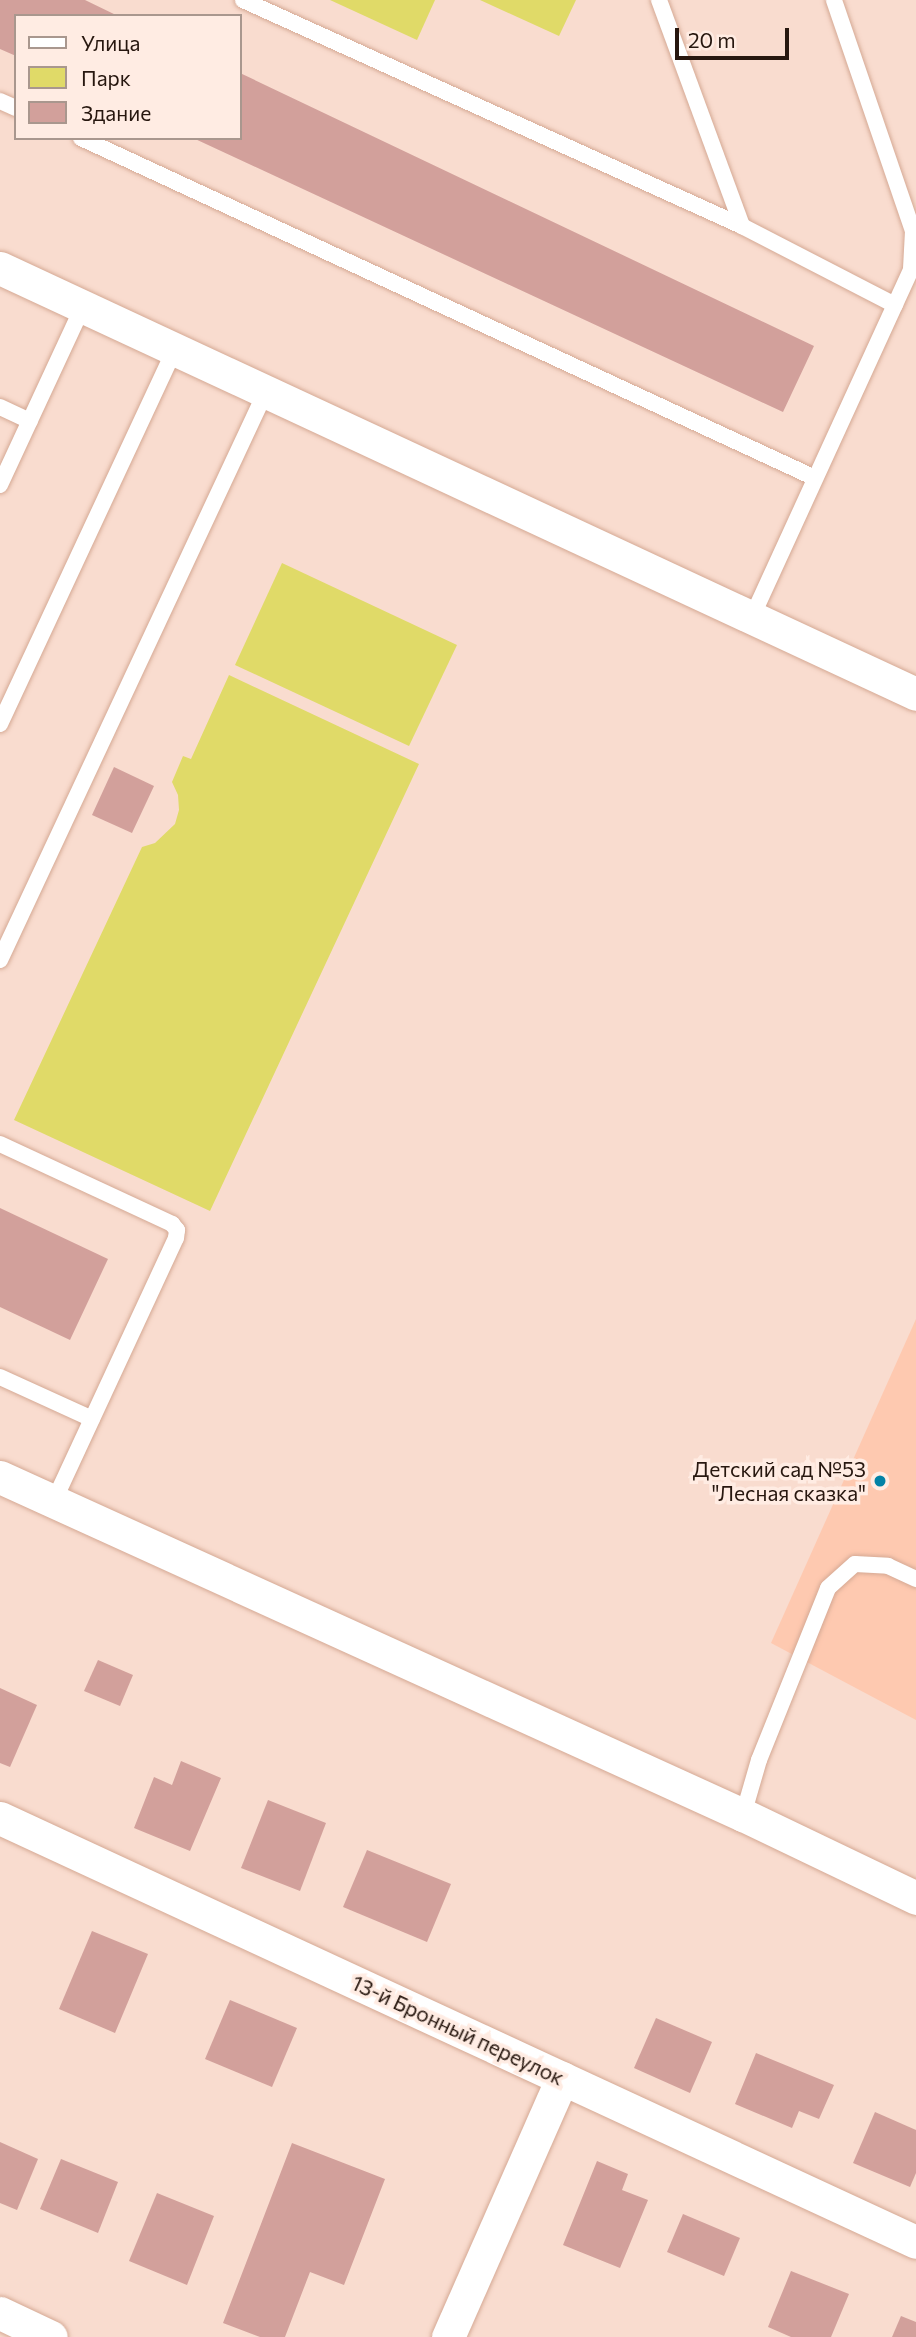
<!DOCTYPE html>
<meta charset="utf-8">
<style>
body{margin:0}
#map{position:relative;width:916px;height:2337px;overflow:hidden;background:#f9dccf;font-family:Commissioner,sans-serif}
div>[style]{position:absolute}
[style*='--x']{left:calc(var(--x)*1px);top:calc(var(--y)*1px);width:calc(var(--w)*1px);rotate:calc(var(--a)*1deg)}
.built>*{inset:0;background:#fec9b0}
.green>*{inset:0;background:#e0da68}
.building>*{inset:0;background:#d2a09b}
.roads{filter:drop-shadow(0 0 2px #d5a994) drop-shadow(0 0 2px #d5a994)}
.service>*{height:16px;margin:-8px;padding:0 8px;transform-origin:8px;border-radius:8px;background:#fff}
.minor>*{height:33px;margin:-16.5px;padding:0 16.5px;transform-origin:16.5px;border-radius:16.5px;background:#fff}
.dots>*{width:19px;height:19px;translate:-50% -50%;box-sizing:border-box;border:4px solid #ffece3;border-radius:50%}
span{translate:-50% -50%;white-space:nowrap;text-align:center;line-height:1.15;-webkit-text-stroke:7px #ffece3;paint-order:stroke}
.poi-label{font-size:21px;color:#27170f}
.right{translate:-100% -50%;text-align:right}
.street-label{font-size:21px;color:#27170f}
.legend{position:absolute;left:14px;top:14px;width:228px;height:126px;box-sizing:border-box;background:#ffece3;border:2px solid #a9978e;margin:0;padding:9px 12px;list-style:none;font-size:21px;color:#27170f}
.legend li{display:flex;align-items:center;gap:14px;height:35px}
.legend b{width:35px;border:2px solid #a9978e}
.scale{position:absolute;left:675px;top:28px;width:114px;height:32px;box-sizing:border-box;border:4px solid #27170f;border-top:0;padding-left:9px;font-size:21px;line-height:24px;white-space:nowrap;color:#27170f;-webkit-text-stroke:5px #ffece3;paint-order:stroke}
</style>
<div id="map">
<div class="built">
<i style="clip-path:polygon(916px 1319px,916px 1720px,771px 1643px)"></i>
</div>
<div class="green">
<i style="clip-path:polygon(330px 0,435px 0,417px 40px)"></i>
<i style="clip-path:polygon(480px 0,576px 0,559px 36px)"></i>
<i style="clip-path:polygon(282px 563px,457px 645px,409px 746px,235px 665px)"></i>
<i style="clip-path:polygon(229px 675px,419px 764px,210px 1211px,14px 1120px,142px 847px,155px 843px,175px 824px,179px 810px,178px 795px,172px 782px,183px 756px,191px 759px)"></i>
</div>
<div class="building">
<i style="clip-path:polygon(0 0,85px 0,118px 16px,16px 16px,16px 56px,0 49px)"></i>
<i style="clip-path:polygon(240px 73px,814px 346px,783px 412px,193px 138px,240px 138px)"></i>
<i style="clip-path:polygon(114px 767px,154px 786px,132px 833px,92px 815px)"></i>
<i style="clip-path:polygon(0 1208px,108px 1259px,70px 1340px,0 1307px)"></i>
<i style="clip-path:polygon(98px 1660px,133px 1675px,120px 1706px,84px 1691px)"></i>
<i style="clip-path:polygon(0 1688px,37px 1705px,10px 1767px,0 1763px)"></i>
<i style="clip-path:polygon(181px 1761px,221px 1778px,190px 1851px,134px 1828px,154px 1777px,172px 1785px)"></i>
<i style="clip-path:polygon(268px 1800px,326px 1823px,300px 1891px,241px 1868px)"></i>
<i style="clip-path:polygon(367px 1850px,451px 1884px,427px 1942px,343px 1907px)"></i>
<i style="clip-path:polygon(92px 1931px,148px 1954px,115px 2033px,59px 2009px)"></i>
<i style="clip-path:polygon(230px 2000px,297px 2028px,272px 2087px,205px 2059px)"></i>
<i style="clip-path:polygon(656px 2018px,712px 2042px,690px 2093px,634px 2068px)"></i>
<i style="clip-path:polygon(756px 2053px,834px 2085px,819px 2119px,799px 2111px,792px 2128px,735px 2104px)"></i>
<i style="clip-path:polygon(875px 2112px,916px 2130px,916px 2173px,910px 2187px,853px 2163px)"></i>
<i style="clip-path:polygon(0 2142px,38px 2159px,17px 2210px,0 2203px)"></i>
<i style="clip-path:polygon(292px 2143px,385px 2179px,344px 2285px,310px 2272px,285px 2337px,260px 2337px,223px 2323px)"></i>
<i style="clip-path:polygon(61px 2159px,118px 2182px,98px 2233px,40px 2209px)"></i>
<i style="clip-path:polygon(597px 2161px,628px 2174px,622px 2190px,648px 2200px,620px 2268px,563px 2245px)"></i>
<i style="clip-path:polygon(157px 2193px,214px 2216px,187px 2285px,129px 2261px)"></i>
<i style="clip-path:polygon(683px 2214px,740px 2238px,724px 2276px,667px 2252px)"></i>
<i style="clip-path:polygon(791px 2271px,849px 2294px,831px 2337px,791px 2337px,768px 2327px)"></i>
<i style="clip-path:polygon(901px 2316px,916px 2322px,916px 2337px,892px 2337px)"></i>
</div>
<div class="roads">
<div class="service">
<i style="--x:243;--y:0;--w:548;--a:24.37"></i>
<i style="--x:742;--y:226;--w:172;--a:27.3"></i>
<i style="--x:659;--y:0;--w:241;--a:69.8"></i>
<i style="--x:0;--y:101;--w:17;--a:24"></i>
<i style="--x:81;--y:138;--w:809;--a:24.85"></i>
<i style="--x:0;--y:407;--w:33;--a:25"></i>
<i style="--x:0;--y:485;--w:197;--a:-65.1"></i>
<i style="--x:752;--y:617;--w:383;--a:-65.4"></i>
<i style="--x:911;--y:269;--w:38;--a:-87"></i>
<i style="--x:913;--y:231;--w:244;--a:-108.9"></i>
<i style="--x:0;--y:724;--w:414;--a:-65"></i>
<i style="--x:0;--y:960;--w:628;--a:-64.94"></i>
<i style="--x:0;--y:1144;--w:190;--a:24.9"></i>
<i style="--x:172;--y:1224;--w:8;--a:50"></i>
<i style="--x:177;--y:1230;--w:8;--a:97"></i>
<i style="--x:176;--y:1238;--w:290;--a:114.9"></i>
<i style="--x:0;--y:1377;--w:101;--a:24.5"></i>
<i style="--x:743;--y:1815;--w:57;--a:-73.8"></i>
<i style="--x:759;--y:1760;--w:185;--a:-68.1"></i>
<i style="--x:828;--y:1588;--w:36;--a:-42"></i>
<i style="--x:855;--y:1564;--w:33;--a:3"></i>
<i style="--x:888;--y:1566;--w:31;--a:25"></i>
</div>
<div class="minor">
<i style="--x:0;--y:268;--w:1010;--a:24.94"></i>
<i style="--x:0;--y:1477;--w:816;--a:24.46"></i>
<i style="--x:743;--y:1815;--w:192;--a:25.6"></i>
<i style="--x:0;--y:1818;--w:1009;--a:24.84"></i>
<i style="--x:0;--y:2313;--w:56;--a:25.2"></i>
<i style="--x:448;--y:2337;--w:283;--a:-66.2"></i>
</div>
</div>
<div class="dots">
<i style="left:880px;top:1481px;background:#0282a6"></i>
</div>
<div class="poi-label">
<span class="right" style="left:866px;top:1481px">Детский сад №53<br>"Лесная сказка"</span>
</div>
<div class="street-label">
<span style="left:458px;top:2030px;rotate:25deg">13-й Бронный переулок</span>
</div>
<ul class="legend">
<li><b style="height:9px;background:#fff"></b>Улица</li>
<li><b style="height:19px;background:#e0da68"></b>Парк</li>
<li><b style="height:19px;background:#d2a09b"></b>Здание</li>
</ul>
<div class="scale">20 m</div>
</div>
